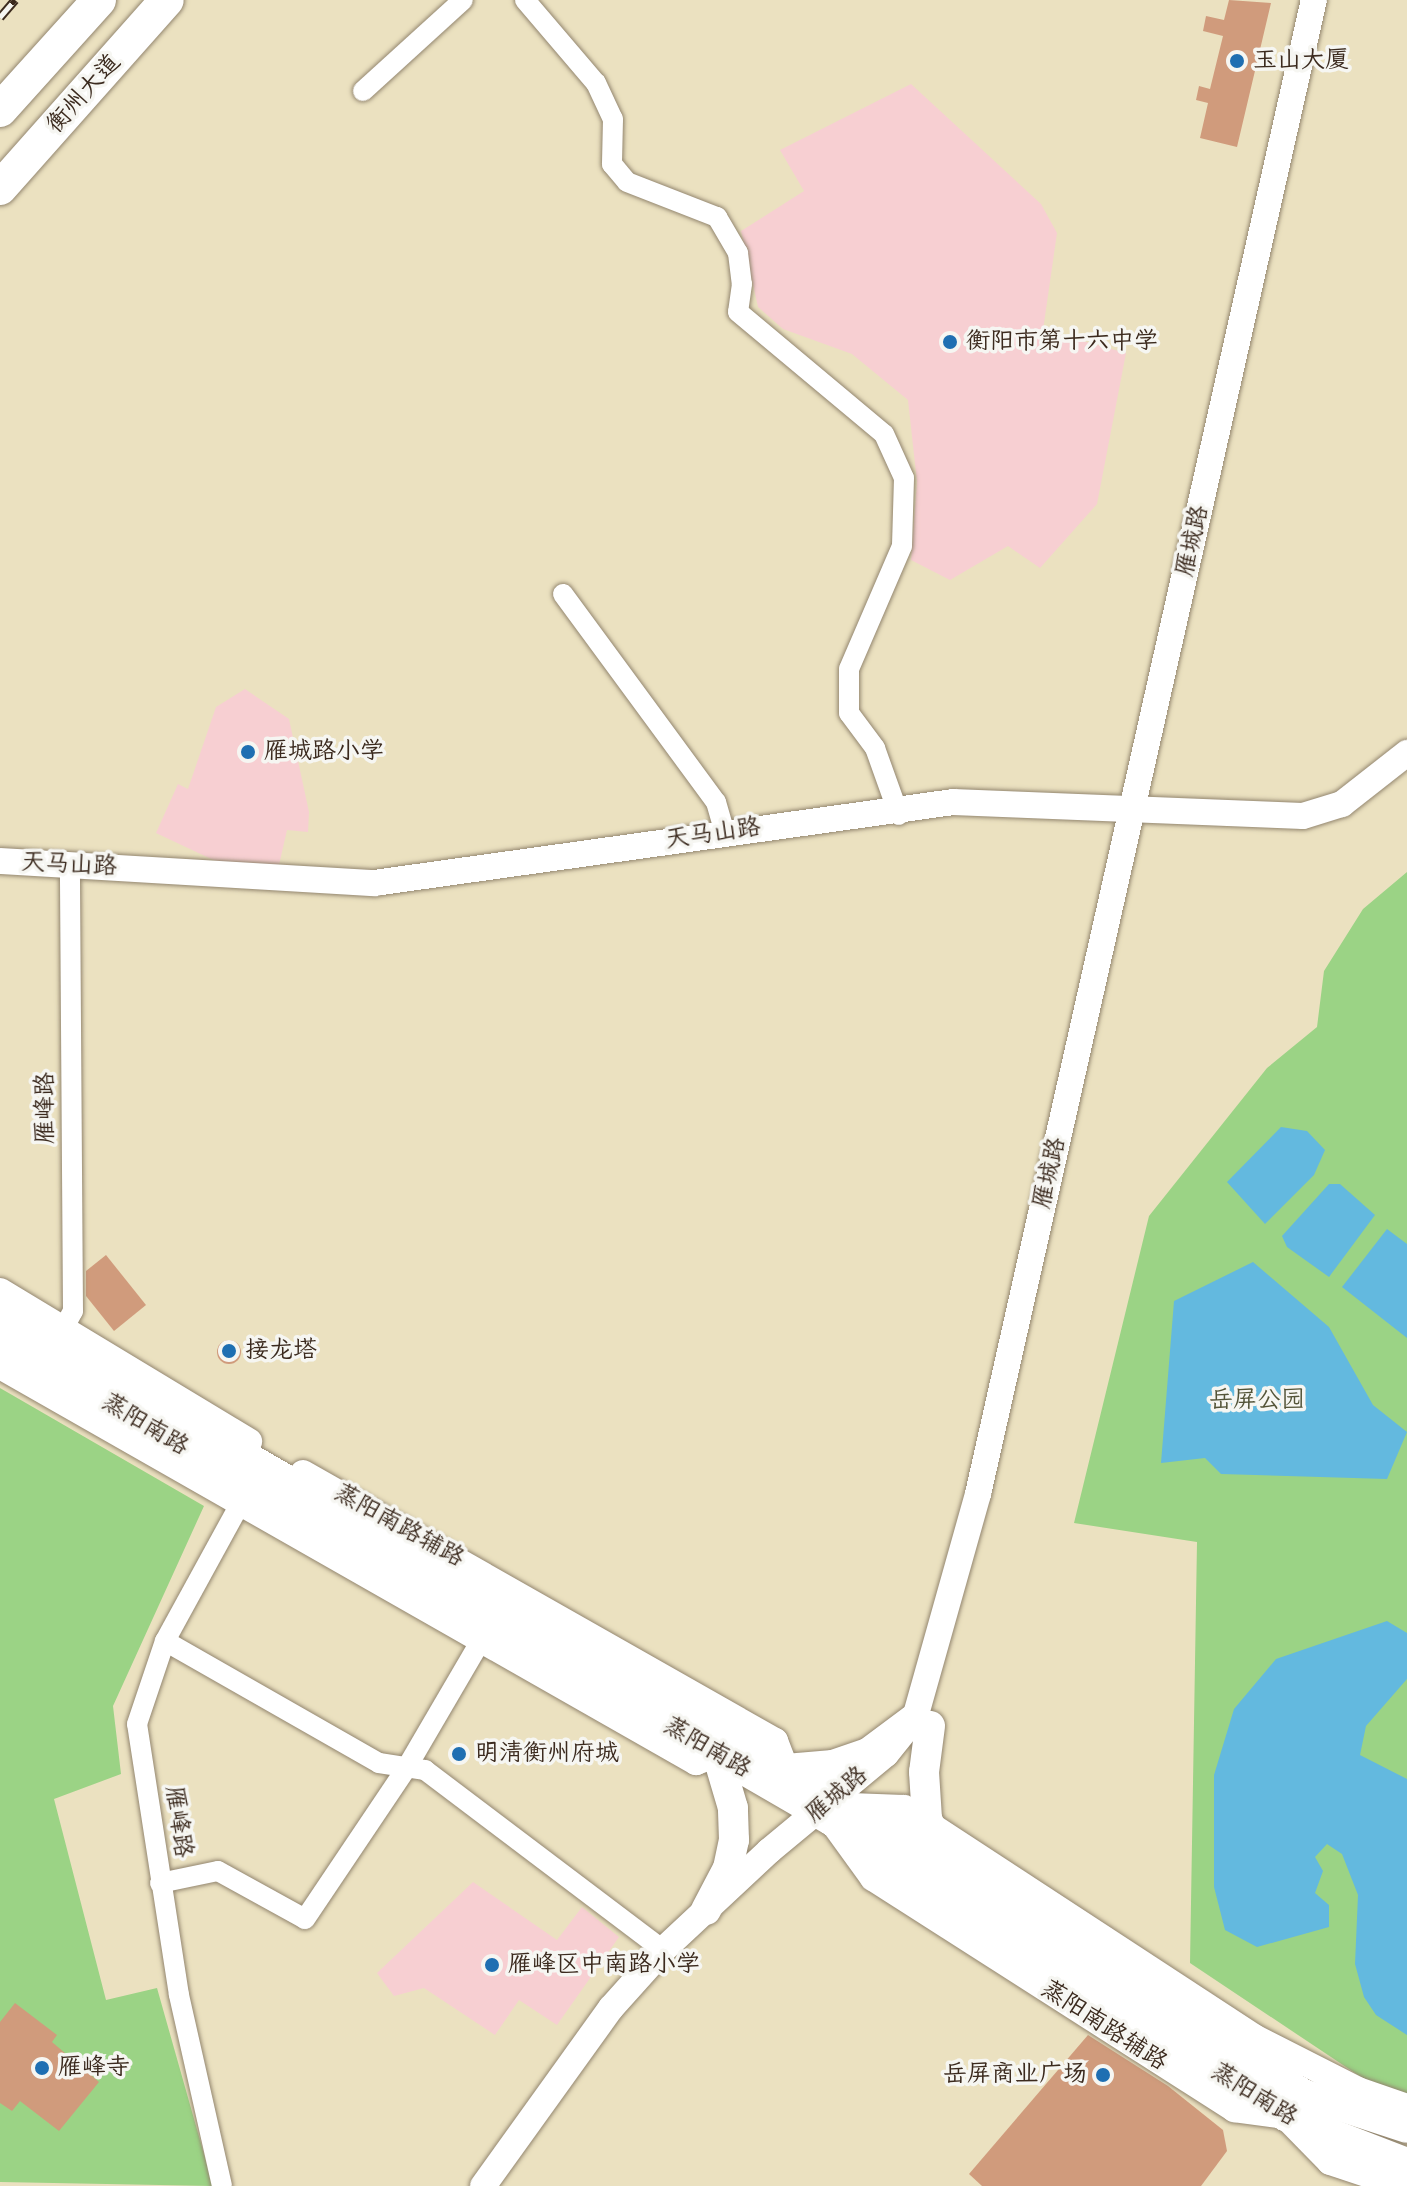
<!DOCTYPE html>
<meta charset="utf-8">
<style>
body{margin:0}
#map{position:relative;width:1407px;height:2186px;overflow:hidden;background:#ebe1c0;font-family:Kalam,"LXGW WenKai TC",sans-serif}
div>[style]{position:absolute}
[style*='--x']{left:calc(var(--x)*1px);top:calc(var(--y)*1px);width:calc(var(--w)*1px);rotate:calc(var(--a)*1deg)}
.built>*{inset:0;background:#f7cfd2}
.green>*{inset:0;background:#9bd385}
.water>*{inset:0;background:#63b9df}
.building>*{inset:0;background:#d09b7c}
.round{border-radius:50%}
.roads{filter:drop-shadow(0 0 2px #93866f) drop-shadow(0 0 2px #93866f)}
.street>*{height:20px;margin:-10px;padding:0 10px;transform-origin:10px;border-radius:10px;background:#fff}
.secondary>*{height:26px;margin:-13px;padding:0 13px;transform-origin:13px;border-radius:13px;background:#fff}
.primary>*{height:30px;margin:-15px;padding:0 15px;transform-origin:15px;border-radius:15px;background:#fff}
.highway>*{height:34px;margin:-17px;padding:0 17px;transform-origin:17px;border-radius:17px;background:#fff}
.rail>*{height:9px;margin-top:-4.5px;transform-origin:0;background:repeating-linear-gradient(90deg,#f6f6f2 0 18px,#3b2a1e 0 36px);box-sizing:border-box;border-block:2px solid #3b2a1e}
.dots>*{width:22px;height:22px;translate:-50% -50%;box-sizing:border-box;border:4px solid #f6f6f2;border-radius:50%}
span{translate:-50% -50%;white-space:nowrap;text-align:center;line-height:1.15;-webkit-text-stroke:7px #f6f6f2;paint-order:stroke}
.poi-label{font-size:24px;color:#3b2a1e}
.left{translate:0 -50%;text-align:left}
.right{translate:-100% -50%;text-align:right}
.street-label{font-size:24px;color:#3b2a1e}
.park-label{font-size:24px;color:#535438}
</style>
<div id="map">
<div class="built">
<i style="clip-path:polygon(911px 84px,1041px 204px,1057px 233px,1043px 330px,1126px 353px,1097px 504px,1040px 568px,1008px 546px,950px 580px,911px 560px,917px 482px,908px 400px,852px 354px,783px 329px,758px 307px,741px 231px,804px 191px,780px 150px)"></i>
<i style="clip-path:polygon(245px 689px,289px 719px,309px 812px,308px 832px,287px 830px,279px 865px,224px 865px,156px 833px,178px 784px,188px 789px,216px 707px)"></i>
<i style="clip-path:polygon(473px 1882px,557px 1940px,582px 1907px,619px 1937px,557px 2025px,519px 2000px,495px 2035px,424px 1988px,394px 1996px,377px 1973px)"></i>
</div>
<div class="green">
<i style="clip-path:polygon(1407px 872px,1407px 2098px,1385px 2093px,1190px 1963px,1197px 1542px,1074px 1523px,1149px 1216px,1267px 1068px,1317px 1027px,1324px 971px,1363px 909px)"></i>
<i style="clip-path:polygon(0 1388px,204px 1506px,113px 1706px,121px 1774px,54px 1799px,106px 2000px,157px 1988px,213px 2186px,0 2182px)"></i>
</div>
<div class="water">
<i style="clip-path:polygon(1281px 1127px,1307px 1131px,1325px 1150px,1314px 1175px,1265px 1224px,1227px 1182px)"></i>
<i style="clip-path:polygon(1329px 1184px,1340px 1184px,1375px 1215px,1329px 1277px,1287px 1247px,1282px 1236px)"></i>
<i style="clip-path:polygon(1387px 1229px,1407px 1244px,1407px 1338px,1342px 1287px)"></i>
<i style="clip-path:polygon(1253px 1262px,1329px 1327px,1373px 1405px,1407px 1432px,1387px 1479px,1221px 1474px,1205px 1458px,1161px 1463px,1174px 1301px)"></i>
<i style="clip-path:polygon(1387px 1621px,1407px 1633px,1407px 1679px,1366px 1726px,1360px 1755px,1407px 1779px,1407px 2035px,1376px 2015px,1364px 1997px,1355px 1964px,1358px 1895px,1342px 1854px,1327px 1844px,1315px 1857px,1323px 1871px,1315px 1893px,1329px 1905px,1329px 1927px,1257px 1947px,1225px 1930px,1214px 1887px,1214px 1775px,1234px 1709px,1276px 1659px)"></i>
</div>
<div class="building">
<i style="clip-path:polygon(1229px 0,1271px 3px,1237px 147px,1200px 138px,1208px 103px,1196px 100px,1199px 86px,1210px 89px,1223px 36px,1203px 31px,1206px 16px,1224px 20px)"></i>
<i style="clip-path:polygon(106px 1255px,146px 1305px,114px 1331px,86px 1296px,86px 1271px)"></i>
<i class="round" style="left:217px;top:1340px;width:24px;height:24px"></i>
<i style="clip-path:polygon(15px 2003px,57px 2035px,52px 2042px,99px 2082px,59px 2131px,20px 2101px,12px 2111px,0 2103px,0 2022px)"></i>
<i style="clip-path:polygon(1088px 2035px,1168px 2086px,1223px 2130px,1227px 2151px,1201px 2186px,982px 2186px,969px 2174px)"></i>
</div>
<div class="roads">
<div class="street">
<i style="--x:525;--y:0;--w:109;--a:49.5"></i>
<i style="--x:596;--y:83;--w:40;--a:65"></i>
<i style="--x:613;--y:119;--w:45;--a:91.3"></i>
<i style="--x:612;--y:164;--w:23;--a:50"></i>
<i style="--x:627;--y:182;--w:97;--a:21.3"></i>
<i style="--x:717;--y:217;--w:42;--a:59.7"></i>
<i style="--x:738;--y:253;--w:31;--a:83"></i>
<i style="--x:742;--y:284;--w:28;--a:98"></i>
<i style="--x:738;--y:312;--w:190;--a:39.9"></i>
<i style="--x:884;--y:434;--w:48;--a:65.6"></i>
<i style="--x:904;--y:478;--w:68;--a:91.7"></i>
<i style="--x:902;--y:546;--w:134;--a:113.3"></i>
<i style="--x:849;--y:669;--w:44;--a:90"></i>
<i style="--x:849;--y:713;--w:44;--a:53.4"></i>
<i style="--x:875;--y:748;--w:71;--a:70.3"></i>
<i style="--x:363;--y:91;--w:135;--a:-42.3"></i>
<i style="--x:563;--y:594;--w:258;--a:53.7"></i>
<i style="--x:716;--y:802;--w:32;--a:74"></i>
<i style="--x:58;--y:1339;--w:32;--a:-62"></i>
<i style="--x:73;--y:1311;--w:446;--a:-90.4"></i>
<i style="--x:165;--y:1641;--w:246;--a:29.7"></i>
<i style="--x:379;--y:1763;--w:47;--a:8.7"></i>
<i style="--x:425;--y:1770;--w:298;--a:37.1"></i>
<i style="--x:160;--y:1883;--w:59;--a:-11.7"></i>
<i style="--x:218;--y:1871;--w:99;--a:28.9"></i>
<i style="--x:305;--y:1919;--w:183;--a:-56.1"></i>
<i style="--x:407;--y:1767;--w:159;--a:-59.7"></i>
<i style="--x:222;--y:2186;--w:196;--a:-102.7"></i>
<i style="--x:179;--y:1995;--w:274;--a:-98.8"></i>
<i style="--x:137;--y:1724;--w:88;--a:-71.4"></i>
<i style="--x:165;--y:1641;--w:171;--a:-61.3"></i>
</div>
<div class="secondary">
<i style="--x:0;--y:861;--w:375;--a:3.4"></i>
<i style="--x:374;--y:883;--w:585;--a:-7.96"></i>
<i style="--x:953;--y:802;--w:350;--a:2.3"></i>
<i style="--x:1303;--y:816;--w:41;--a:-17.1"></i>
<i style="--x:1342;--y:804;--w:83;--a:-38.1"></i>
<i style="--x:0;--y:1291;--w:291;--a:31.1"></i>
<i style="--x:0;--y:1366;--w:801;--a:29.64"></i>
<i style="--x:696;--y:1762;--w:22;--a:-21"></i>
<i style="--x:303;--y:1473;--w:543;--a:29.59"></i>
<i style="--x:775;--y:1741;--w:30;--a:69"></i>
<i style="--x:850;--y:1806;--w:54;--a:2.1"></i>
<i style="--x:904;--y:1808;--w:418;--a:33.2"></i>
<i style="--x:1254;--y:2037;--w:117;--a:27"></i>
<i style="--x:1358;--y:2090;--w:52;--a:19.1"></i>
<i style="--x:836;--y:1827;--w:63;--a:54"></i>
<i style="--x:873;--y:1878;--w:429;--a:32.6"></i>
<i style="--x:1234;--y:2109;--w:51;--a:7.8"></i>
<i style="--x:1285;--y:2116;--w:64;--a:45.6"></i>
<i style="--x:1330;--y:2162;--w:76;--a:18.4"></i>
<i style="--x:483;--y:2186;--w:219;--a:-54.3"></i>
<i style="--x:611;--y:2008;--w:78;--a:-48.1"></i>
<i style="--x:663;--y:1950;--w:145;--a:-43"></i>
<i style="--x:769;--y:1851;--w:152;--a:-39.7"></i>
<i style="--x:886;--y:1754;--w:46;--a:-51.1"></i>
<i style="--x:915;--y:1718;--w:233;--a:-74.3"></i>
<i style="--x:978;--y:1494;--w:1531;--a:-77.33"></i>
</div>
<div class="primary">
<i style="--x:0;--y:1314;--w:982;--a:30.06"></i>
<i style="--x:850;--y:1806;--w:537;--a:32.45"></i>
<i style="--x:1303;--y:2094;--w:109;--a:18.1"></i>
<i style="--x:0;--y:1339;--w:962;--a:30.08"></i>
<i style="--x:832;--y:1821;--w:541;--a:33.07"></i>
<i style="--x:1285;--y:2116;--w:131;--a:21.1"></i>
<i style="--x:930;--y:1726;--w:46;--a:97.4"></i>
<i style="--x:924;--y:1772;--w:47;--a:86.3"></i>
<i style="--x:927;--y:1819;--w:55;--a:65.3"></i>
<i style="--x:786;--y:1769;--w:47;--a:-4.9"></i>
<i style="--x:833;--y:1765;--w:37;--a:-19"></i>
<i style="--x:868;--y:1753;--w:59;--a:-36.7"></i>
<i style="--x:706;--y:1910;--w:47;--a:-62.4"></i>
<i style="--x:728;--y:1868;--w:29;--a:-78"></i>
<i style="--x:734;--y:1840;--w:32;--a:-92"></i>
<i style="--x:733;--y:1808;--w:56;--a:-106.5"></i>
</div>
<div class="highway">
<i style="--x:0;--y:110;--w:148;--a:-48"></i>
<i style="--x:0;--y:188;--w:251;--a:-48.4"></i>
</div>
</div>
<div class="rail">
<i style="--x:0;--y:17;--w:23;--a:-49"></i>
</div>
<div class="dots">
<i style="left:1237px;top:61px;background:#1f6fb2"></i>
<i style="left:950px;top:342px;background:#1f6fb2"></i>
<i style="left:248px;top:752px;background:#1f6fb2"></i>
<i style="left:229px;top:1351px;background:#1f6fb2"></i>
<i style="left:459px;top:1754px;background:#1f6fb2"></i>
<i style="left:492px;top:1965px;background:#1f6fb2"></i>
<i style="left:42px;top:2068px;background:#1f6fb2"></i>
<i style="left:1103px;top:2075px;background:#1f6fb2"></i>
</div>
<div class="poi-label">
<span class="left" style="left:1253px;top:61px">玉山大厦</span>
<span class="left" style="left:966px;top:342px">衡阳市第十六中学</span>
<span class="left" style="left:264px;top:752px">雁城路小学</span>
<span class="left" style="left:245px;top:1351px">接龙塔</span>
<span class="left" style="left:475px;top:1754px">明清衡州府城</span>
<span class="left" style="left:508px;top:1965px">雁峰区中南路小学</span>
<span class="left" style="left:58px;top:2068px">雁峰寺</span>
<span class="right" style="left:1087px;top:2075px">岳屏商业广场</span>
</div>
<div class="street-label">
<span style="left:84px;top:94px;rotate:-48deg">衡州大道</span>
<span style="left:1193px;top:541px;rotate:-77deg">雁城路</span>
<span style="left:713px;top:834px;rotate:-8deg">天马山路</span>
<span style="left:69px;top:865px;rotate:3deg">天马山路</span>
<span style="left:46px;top:1108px;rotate:-90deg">雁峰路</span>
<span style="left:1050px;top:1173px;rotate:-77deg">雁城路</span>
<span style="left:145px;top:1425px;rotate:31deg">蒸阳南路</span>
<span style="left:399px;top:1526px;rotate:29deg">蒸阳南路辅路</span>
<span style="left:707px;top:1748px;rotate:30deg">蒸阳南路</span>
<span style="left:837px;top:1795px;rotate:-40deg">雁城路</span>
<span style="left:178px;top:1822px;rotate:82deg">雁峰路</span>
<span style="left:1104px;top:2026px;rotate:33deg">蒸阳南路辅路</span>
<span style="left:1254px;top:2095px;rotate:32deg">蒸阳南路</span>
</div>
<div class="park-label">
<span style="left:1257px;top:1401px">岳屏公园</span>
</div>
</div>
